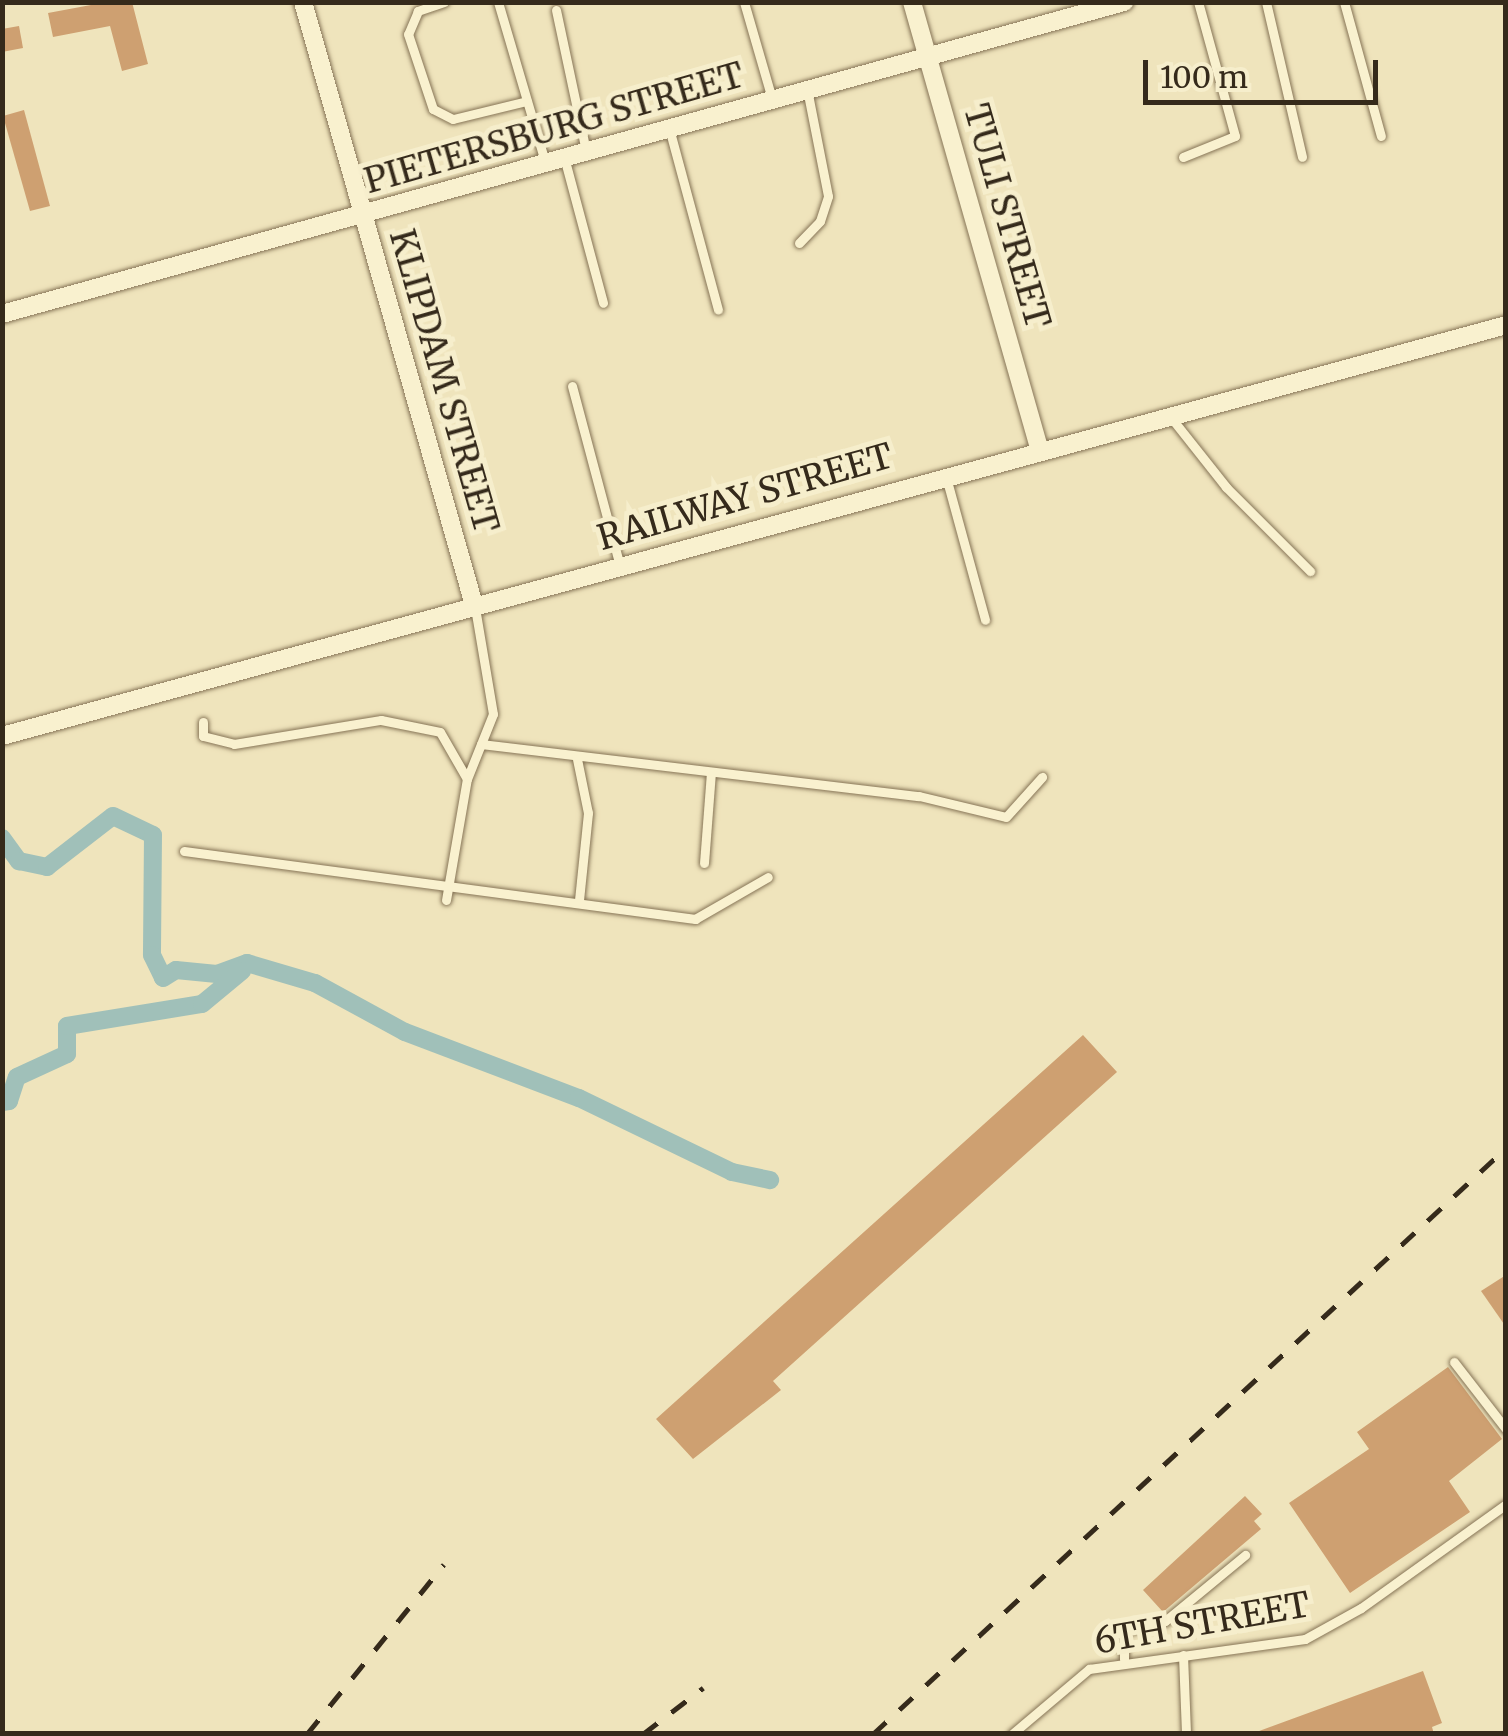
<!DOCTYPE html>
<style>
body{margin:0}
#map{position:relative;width:1508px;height:1736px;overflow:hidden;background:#efe4bc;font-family:Merriweather,serif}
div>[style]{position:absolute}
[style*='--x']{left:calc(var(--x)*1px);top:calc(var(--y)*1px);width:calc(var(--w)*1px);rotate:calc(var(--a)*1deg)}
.canal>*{height:18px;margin:-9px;padding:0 9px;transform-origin:9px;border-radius:9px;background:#a0c0b9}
.building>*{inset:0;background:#cea071}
.roads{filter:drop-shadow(0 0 2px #867456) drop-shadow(0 0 2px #867456)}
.lane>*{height:9px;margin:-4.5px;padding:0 4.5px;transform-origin:4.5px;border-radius:4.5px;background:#f9f1cf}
.street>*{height:18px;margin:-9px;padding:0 9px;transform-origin:9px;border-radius:9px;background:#f9f1cf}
.rail>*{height:5px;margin-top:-2.5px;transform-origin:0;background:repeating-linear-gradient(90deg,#352a1b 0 18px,transparent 0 36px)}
span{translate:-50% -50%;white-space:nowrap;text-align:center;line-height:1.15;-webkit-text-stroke:10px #f6eecc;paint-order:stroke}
.street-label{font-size:35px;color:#352a1b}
.frame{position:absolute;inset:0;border:5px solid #352a1b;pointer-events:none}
.scale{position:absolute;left:1143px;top:60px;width:235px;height:45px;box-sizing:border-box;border:5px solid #352a1b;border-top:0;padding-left:12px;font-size:30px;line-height:35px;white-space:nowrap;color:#352a1b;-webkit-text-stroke:8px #f6eecc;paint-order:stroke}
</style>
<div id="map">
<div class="canal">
<i style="--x:2;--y:838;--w:29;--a:54"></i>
<i style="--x:19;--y:861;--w:29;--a:12"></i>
<i style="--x:47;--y:867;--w:83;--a:-37.7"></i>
<i style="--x:113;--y:816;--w:44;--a:25.4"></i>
<i style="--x:153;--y:835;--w:120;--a:90.5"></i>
<i style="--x:152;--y:955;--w:25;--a:64"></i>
<i style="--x:163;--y:978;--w:15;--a:-32"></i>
<i style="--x:176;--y:970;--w:41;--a:5.6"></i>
<i style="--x:217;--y:974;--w:32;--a:-20"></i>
<i style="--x:247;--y:963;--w:71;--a:16.4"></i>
<i style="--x:315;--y:983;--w:102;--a:28.6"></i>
<i style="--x:405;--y:1032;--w:186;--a:20.8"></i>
<i style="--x:579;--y:1098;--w:170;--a:25.8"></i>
<i style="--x:732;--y:1172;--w:39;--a:12"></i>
<i style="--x:2;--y:1102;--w:7;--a:-8"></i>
<i style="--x:9;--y:1101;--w:25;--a:-72"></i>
<i style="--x:17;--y:1077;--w:55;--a:-24.7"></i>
<i style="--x:67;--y:1054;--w:28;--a:-90"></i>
<i style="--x:67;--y:1026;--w:137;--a:-9.3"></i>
<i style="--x:202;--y:1004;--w:52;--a:-39.5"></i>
</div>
<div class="building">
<i style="clip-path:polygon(107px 2px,132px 2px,148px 64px,122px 71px,110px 26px,53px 37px,48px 13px)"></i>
<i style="clip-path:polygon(19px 26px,23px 48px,2px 52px,2px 29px)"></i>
<i style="clip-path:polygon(24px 110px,50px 206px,30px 211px,3px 116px)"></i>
<i style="clip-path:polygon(1083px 1035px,1117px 1072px,773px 1381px,781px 1390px,693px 1459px,656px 1419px)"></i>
<i style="clip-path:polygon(1506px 1275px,1506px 1327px,1481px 1291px)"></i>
<i style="clip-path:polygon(1448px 1367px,1502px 1439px,1449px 1481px,1470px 1512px,1350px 1593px,1289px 1503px,1369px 1449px,1357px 1432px)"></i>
<i style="clip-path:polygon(1245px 1496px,1262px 1514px,1254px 1521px,1261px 1529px,1163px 1612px,1143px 1590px)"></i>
<i style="clip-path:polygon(1423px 1671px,1442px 1723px,1432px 1727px,1434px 1734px,1251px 1734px)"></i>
</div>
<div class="roads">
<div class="lane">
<i style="--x:444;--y:2;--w:28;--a:161"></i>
<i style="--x:418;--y:11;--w:25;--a:113"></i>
<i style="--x:408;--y:34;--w:79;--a:71.6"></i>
<i style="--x:433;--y:109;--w:22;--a:27"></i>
<i style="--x:453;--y:119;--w:76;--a:-13.7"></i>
<i style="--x:498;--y:2;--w:167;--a:73.6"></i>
<i style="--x:744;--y:2;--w:101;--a:73.9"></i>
<i style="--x:1266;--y:2;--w:159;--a:76.9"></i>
<i style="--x:1344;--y:2;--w:139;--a:74.6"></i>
<i style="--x:556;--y:10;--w:144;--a:78"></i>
<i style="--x:669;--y:128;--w:188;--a:74.9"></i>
<i style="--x:564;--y:157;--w:151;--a:75"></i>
<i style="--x:1183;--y:157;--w:56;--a:-22"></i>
<i style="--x:1235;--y:136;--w:139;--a:-105.4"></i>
<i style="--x:799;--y:243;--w:30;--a:-46"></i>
<i style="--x:820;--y:221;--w:26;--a:-72"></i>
<i style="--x:828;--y:196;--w:109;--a:-101.1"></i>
<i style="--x:572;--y:386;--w:187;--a:75.1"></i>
<i style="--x:1169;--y:415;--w:92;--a:51.6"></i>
<i style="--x:1226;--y:487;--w:119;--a:45"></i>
<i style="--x:946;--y:477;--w:148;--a:74.7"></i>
<i style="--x:203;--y:722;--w:14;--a:90"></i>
<i style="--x:203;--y:736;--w:32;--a:14"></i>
<i style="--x:234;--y:744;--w:149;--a:-9.3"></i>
<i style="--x:381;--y:720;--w:60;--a:11.5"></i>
<i style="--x:440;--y:732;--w:54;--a:60.1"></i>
<i style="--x:481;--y:744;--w:441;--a:6.8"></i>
<i style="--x:919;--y:796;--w:89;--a:13.6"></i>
<i style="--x:1006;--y:817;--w:54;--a:-48"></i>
<i style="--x:577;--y:759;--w:55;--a:78.5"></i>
<i style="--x:588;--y:813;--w:87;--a:95.9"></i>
<i style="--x:184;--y:851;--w:516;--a:7.58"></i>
<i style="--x:695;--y:919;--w:84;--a:-29.9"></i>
<i style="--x:704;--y:863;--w:90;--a:-85.6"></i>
<i style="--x:446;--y:900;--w:123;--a:-80.2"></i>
<i style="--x:467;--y:779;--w:70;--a:-68.2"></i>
<i style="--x:493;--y:714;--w:108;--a:-99.6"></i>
<i style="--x:1454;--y:1362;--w:85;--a:52.2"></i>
<i style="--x:1183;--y:1655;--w:79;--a:87.8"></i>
<i style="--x:1124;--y:1659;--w:28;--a:-90"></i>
<i style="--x:1124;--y:1631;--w:42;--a:-13.7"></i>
<i style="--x:1165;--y:1621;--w:104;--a:-39.5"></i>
<i style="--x:1012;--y:1734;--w:101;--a:-40.2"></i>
<i style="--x:1089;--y:1669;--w:218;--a:-7.9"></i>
<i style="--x:1305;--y:1639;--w:64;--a:-29"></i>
<i style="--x:1361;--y:1608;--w:178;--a:-35.6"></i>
</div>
<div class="street">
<i style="--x:303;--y:2;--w:627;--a:74.17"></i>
<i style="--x:912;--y:2;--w:464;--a:74.1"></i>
<i style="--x:2;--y:314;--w:1165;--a:-15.54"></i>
<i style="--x:2;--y:736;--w:1559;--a:-15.28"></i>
</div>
</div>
<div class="rail">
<i style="--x:307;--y:1734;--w:218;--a:-51.1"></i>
<i style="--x:643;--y:1734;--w:76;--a:-37.5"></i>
<i style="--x:873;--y:1734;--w:863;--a:-42.79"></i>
</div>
<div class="street-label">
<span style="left:554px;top:128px;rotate:-16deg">PIETERSBURG STREET</span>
<span style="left:1007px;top:216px;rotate:74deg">TULI STREET</span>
<span style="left:444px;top:381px;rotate:74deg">KLIPDAM STREET</span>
<span style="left:745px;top:497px;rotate:-16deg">RAILWAY STREET</span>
<span style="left:1202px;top:1623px;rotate:-10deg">6TH STREET</span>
</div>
<div class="frame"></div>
<div class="scale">100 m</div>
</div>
